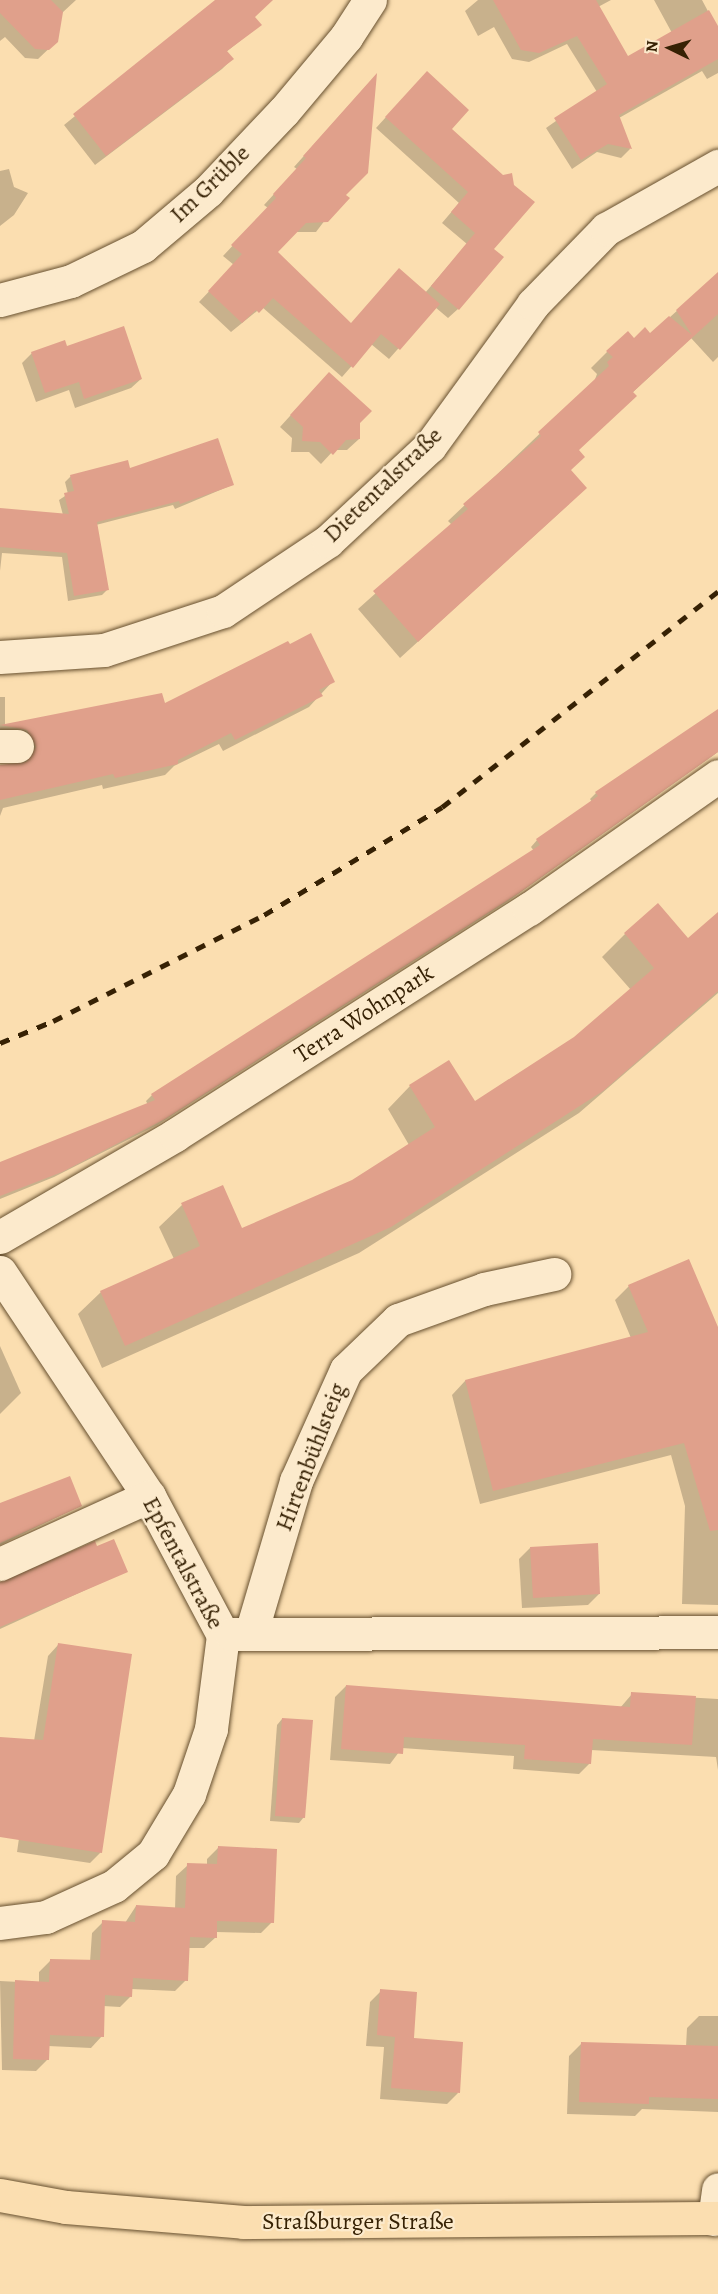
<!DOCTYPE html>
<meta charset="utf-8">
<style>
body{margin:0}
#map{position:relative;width:718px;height:2294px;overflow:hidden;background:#fbdeb0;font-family:Alegreya,serif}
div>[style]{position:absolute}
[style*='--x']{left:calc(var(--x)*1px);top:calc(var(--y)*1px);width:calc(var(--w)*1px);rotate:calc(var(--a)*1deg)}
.shadow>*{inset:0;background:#0003}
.building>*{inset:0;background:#e0a08b}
.roads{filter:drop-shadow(0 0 2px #67502f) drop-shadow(0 0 2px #67502f)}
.minor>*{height:33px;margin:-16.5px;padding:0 16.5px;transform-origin:16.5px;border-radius:16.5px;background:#fceacc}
.major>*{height:33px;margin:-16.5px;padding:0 16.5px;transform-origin:16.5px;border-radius:16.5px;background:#fbdeb0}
.rail>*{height:4.5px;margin-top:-2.25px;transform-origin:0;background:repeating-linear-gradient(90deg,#362104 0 10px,transparent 0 20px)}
span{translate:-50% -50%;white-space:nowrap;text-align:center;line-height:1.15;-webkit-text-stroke:4.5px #fceacc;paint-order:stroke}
.street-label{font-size:24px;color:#362104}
.north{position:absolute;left:640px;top:18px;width:60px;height:60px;-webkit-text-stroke:4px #fceacc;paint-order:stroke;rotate:275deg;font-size:16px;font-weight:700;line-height:24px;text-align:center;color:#362104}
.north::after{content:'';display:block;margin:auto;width:21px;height:27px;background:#362104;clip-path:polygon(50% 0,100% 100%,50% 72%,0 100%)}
</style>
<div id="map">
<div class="shadow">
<i style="clip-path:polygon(0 0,76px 0,62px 13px,57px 41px,38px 59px,25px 58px,5px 37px,0 41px)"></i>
<i style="clip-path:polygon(218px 0,271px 0,254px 17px,260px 25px,226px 52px,232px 59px,222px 69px,95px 165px,64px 125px)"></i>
<i style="clip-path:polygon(478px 0,611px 0,598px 7px,627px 58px,672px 33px,654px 0,702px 0,718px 30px,718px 73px,707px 79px,702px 71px,619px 118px,630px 149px,621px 158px,597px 152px,572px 169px,546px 128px,597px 92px,567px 44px,529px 62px,512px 59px,494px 27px,478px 36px,465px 11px)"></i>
<i style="clip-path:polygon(417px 83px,450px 129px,492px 249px,458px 309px,448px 318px,435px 307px,389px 359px,371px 344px,342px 377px,262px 307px,231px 332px,199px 302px,234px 265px,223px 256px,268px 208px,264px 205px,297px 169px,294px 167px,367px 85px,344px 195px,316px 232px,295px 232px,275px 252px,350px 325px,425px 293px,467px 244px,442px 223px,459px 203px,376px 128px)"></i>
<i style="clip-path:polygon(9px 169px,14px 187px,28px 193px,14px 215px,0 226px,0 171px)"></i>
<i style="clip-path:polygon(718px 274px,718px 357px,713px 362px,691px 338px,632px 393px,577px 450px,570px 471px,569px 504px,400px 658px,358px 609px,452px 525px,448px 521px,594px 382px,597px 374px,591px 368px,607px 352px,650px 335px)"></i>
<i style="clip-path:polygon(66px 348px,141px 379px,131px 388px,75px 408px,69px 390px,36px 402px,22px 363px,32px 353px)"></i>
<i style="clip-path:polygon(318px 385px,359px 422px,359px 439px,347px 450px,334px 450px,321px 464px,309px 452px,291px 452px,292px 438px,280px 427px)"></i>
<i style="clip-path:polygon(129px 470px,232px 485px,175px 509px,173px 505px,96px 525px,107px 590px,102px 595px,68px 601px,62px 557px,2px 553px,0 571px,0 510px,63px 515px,59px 500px,68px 494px,65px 482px,71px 476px)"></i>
<i style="clip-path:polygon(333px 681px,309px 707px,223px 751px,219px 744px,174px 766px,165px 775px,103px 789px,102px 785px,3px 808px,0 816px,0 766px,22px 764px,25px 758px,0 741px,0 697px,5px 697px,5px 726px)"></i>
<i style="clip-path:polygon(718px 711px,718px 752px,511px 899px,157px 1125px,54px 1177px,0 1199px,0 1164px,148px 1105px,146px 1101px,152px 1095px,534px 851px,531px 847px,537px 840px,592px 802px,590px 799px,596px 793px)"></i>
<i style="clip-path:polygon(718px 914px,718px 993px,579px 1113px,359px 1253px,102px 1368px,78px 1314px,101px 1292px,174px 1259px,159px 1227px,182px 1205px,241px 1230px,353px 1181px,409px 1145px,388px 1109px,410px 1086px,474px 1103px,575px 1038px,631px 990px,602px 957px,625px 934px,688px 940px)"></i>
<i style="clip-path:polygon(629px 1286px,718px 1331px,718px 1605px,682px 1604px,685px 1506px,671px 1455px,480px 1504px,452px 1395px,465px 1381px,631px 1338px,615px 1300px)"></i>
<i style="clip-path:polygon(0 1346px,21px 1393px,0 1414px)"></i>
<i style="clip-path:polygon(0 1505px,80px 1506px,0 1545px)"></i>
<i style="clip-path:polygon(96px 1548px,127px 1571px,0 1629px,0 1582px)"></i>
<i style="clip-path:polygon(530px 1548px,599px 1594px,588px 1605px,522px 1608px,519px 1559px)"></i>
<i style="clip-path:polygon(58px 1645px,101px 1852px,90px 1863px,17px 1852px,26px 1790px,0 1788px,0 1738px,34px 1741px,48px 1656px)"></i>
<i style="clip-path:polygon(346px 1686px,620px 1708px,632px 1694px,718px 1699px,718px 1770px,716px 1757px,591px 1750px,590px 1763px,579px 1774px,513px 1769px,514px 1756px,402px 1748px,390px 1764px,330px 1760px,335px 1697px)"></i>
<i style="clip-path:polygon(282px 1719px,304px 1817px,299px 1823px,270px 1821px,277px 1725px)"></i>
<i style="clip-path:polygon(218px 1848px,272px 1922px,261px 1933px,216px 1932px,216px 1937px,204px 1948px,188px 1948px,186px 1980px,175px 1991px,131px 1989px,131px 1996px,120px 2007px,103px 2006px,102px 2036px,91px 2048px,48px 2046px,47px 2060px,36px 2071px,2px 2070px,0 1981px,39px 1983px,39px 1972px,50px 1961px,90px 1962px,92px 1933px,103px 1922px,125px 1923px,136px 1906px,175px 1909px,176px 1876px,188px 1865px,207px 1865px,207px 1859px)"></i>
<i style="clip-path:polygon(381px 1991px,412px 2039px,458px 2093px,447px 2104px,380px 2099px,384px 2047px,366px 2046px,370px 2002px)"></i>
<i style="clip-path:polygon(699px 2016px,718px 2016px,718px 2112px,642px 2109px,635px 2116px,567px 2114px,569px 2056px,582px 2043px,686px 2047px,687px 2028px)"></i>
</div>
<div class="building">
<i style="clip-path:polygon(0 0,51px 0,63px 12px,58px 42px,49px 50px,35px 49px,0 13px)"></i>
<i style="clip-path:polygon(215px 0,273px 0,255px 17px,262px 25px,227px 51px,234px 59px,106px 156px,73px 114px)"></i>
<i style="clip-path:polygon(493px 0,596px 0,628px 56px,709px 10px,718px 26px,718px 59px,619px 115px,632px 149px,608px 144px,581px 160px,554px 118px,607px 84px,577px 36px,539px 53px,521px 50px)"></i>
<i style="clip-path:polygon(427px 71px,469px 110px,452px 129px,503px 175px,512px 173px,514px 185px,535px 202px,494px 249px,504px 257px,459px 310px,431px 286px,475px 233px,451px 212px,468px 192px,385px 117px)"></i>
<i style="clip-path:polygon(377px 73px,368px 173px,346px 195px,350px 198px,328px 222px,306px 223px,278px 252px,351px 323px,399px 268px,440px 304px,400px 350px,381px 334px,353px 368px,273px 298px,259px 313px,256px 310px,242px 323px,208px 291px,242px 254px,231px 245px,276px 198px,273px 194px,306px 158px,303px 156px)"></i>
<i style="clip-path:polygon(718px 272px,718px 314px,633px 392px,637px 396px,579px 450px,585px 457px,571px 470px,587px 488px,418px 642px,373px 591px,468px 509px,463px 504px,541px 436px,538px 432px,609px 366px,607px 362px,613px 357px,606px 351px,628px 331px,634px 338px,645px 327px,650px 333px,669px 316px,692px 335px,676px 310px)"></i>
<i style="clip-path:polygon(124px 326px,142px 379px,84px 399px,79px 382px,45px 393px,31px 352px,65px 340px,67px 346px)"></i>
<i style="clip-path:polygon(329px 372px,372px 411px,360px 423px,360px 439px,346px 440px,333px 455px,320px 442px,302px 441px,303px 427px,290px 415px)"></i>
<i style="clip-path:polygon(218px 438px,234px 485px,180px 504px,179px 501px,97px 522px,109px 590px,74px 596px,67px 553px,0 547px,0 508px,69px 514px,64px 493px,74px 491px,70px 475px,128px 460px,130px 468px)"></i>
<i style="clip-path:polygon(311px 633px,335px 682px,319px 690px,323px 696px,235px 740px,231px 733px,178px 760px,178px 764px,115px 778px,113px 774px,0 800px,0 765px,26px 762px,36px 747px,27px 730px,0 725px,162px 693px,165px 703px,288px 641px,290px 644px)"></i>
<i style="clip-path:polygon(718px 709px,718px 752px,519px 893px,165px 1119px,62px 1172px,0 1196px,0 1162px,155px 1100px,151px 1094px,540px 845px,536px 839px,598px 796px,595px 792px)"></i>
<i style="clip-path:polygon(658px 903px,688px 938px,718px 912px,718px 991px,603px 1091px,391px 1227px,125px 1346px,100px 1291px,200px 1246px,181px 1203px,223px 1185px,242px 1228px,352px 1180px,435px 1127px,409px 1085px,449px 1060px,475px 1101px,574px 1037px,654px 968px,624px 933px)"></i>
<i style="clip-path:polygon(689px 1259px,718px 1327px,718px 1530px,710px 1531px,684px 1443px,493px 1491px,465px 1380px,648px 1332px,628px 1285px)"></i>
<i style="clip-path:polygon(70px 1476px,82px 1506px,0 1543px,0 1503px)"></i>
<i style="clip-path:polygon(114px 1539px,128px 1572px,0 1627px,0 1582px,95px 1541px,97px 1546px)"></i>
<i style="clip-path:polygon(598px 1543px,600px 1594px,533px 1598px,530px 1547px)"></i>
<i style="clip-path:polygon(58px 1643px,132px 1654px,102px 1853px,0 1837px,0 1737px,43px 1740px)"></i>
<i style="clip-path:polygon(346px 1685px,630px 1707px,631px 1692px,696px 1696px,692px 1745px,593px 1739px,591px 1764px,524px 1759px,525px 1745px,404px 1737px,403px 1754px,341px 1749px)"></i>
<i style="clip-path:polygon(282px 1718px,313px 1720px,305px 1818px,275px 1816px)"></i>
<i style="clip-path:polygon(218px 1846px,277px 1849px,274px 1923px,217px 1921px,217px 1938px,190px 1937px,188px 1981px,133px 1978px,132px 1997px,105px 1995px,104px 2037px,50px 2035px,49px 2060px,13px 2059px,15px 1980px,49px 1982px,50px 1959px,100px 1960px,102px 1920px,135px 1922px,136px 1905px,185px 1908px,187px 1863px,217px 1864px)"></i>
<i style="clip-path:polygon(380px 1989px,417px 1992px,414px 2038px,463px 2042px,460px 2093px,391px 2088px,395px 2037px,377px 2035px)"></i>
<i style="clip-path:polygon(581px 2042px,718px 2046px,718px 2099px,649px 2097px,649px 2104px,579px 2102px)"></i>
</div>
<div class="roads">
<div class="minor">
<i style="--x:0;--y:300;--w:73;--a:-15"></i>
<i style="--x:71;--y:281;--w:80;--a:-25.9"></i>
<i style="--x:143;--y:246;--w:85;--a:-40.2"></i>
<i style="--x:208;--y:191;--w:110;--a:-46.5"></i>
<i style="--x:284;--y:111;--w:97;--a:-50"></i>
<i style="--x:346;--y:37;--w:44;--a:-57"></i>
<i style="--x:0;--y:657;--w:104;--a:-3.9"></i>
<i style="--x:104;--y:650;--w:125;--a:-18.1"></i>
<i style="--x:223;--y:611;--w:126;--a:-33.7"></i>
<i style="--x:328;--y:541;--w:139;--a:-43"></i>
<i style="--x:430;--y:446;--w:175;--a:-54"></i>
<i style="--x:533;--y:304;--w:105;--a:-45.8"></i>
<i style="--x:606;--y:229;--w:129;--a:-29.4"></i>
<i style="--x:0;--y:746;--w:17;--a:0"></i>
<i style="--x:0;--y:1237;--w:203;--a:-30.2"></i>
<i style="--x:175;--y:1135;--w:420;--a:-32.6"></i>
<i style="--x:529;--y:909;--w:231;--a:-35.1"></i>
<i style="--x:0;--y:1272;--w:269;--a:56.4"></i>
<i style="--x:149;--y:1496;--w:157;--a:62"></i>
<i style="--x:223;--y:1635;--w:95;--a:97.3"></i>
<i style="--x:211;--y:1729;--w:69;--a:108.7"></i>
<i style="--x:189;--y:1794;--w:70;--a:121"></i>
<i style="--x:153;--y:1854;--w:50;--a:140.6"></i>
<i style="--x:114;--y:1886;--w:75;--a:155.5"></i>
<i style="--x:46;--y:1917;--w:46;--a:172.6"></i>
<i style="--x:0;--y:1564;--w:164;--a:-24.5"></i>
<i style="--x:251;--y:1633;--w:159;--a:-73.5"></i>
<i style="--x:296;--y:1481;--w:122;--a:-65.8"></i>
<i style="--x:346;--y:1370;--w:72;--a:-43.9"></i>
<i style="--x:398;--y:1320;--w:91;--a:-19.8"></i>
<i style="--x:484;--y:1289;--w:72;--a:-12.1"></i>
<i style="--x:231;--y:1634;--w:487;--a:-0.2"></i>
<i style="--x:714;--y:2219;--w:30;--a:-82"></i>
</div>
<div class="major">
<i style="--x:0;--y:2195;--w:67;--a:10.3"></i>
<i style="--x:66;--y:2207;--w:178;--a:4.8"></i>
<i style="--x:243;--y:2222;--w:475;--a:-0.5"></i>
</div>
</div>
<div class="rail">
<i style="--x:0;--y:1043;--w:57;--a:-22.5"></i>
<i style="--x:53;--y:1021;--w:236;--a:-26.7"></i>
<i style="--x:264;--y:915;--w:208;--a:-31.2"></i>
<i style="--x:442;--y:807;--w:350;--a:-38"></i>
</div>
<div class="street-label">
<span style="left:210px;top:184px;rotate:-44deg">Im Grüble</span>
<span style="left:383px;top:485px;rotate:-44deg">Dietentalstraße</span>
<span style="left:364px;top:1014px;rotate:-33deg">Terra Wohnpark</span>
<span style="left:311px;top:1457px;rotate:-69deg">Hirtenbühlsteig</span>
<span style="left:183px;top:1563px;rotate:62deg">Epfentalstraße</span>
<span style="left:358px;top:2222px">Straßburger Straße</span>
</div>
<div class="north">N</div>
</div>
